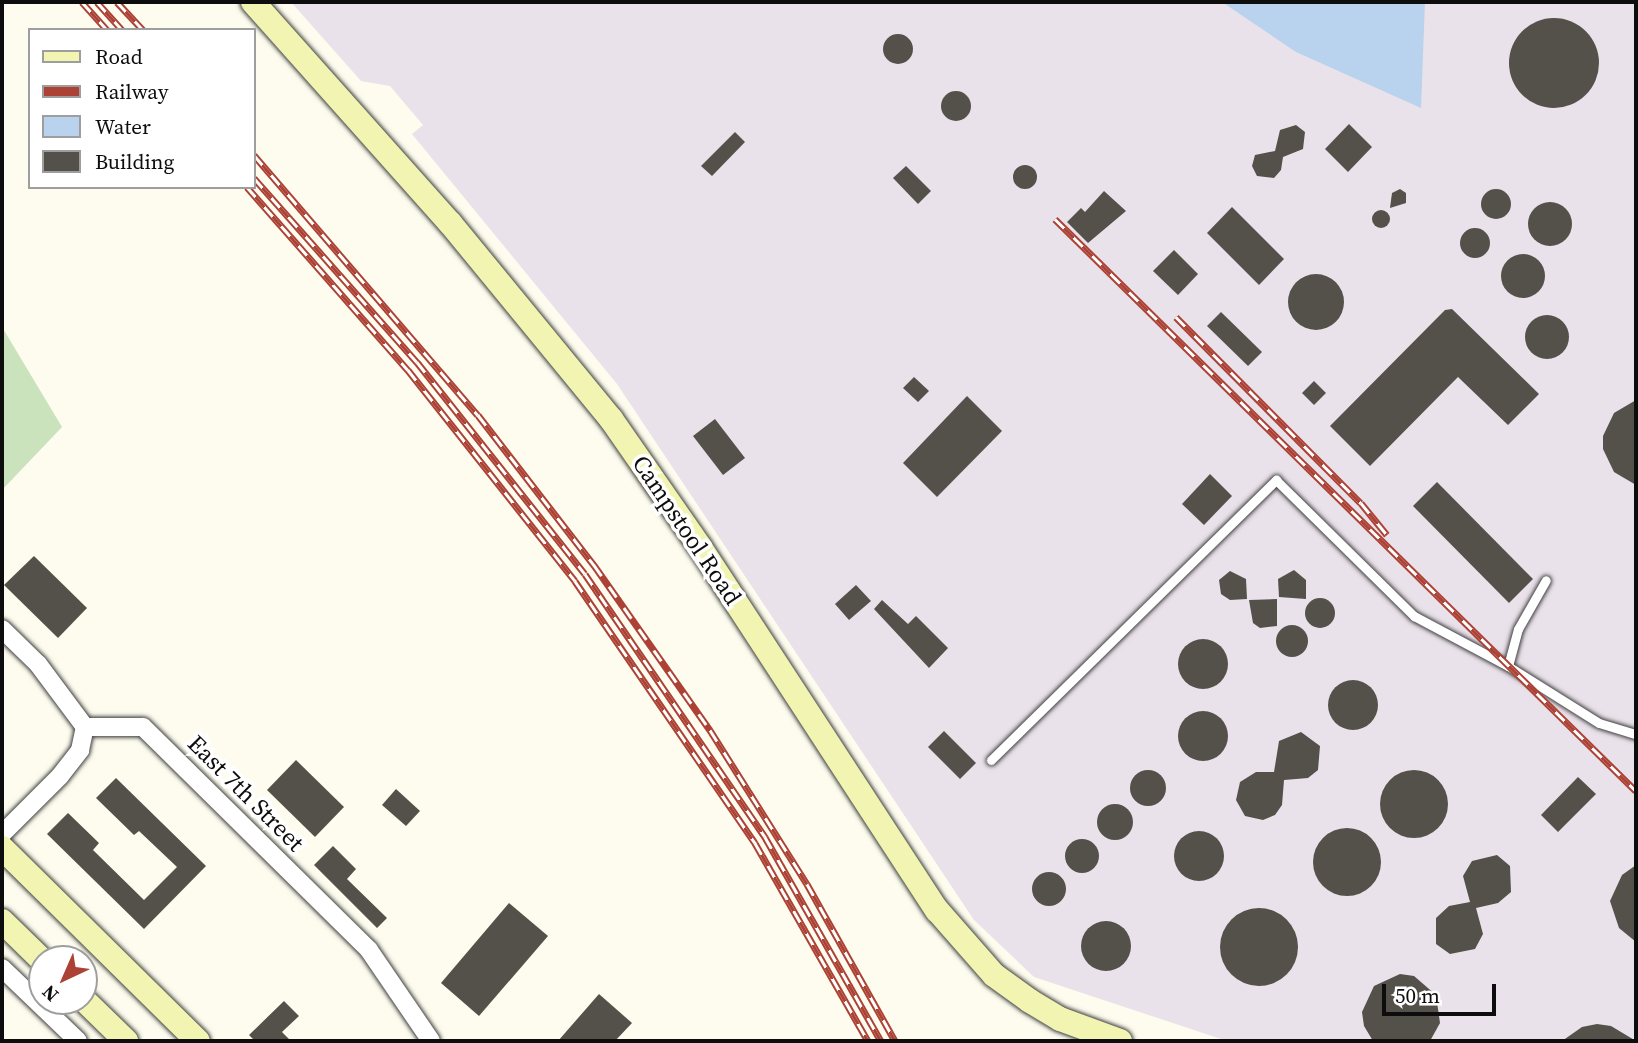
<!DOCTYPE html>
<style>
body{margin:0}
#map{position:relative;width:1638px;height:1043px;overflow:hidden;background:#fdfcee;font-family:"Source Serif 4",serif}
div>[style]{position:absolute}
[style*='--x']{left:calc(var(--x)*1px);top:calc(var(--y)*1px);width:calc(var(--w)*1px);rotate:calc(var(--a)*1deg)}
.industrial>*{inset:0;background:#eae2ea}
.green>*{inset:0;background:#cae3bc}
.water>*{inset:0;background:#b9d2ee}
.building>*{inset:0;background:#54504a}
.round{border-radius:50%}
.roads{filter:drop-shadow(0 0 2px #404040) drop-shadow(0 0 2px #404040)}
.lane>*{height:9px;margin:-4.5px;padding:0 4.5px;transform-origin:4.5px;border-radius:4.5px;background:#fff}
.street>*{height:18px;margin:-9px;padding:0 9px;transform-origin:9px;border-radius:9px;background:#fff}
.secondary>*{height:24px;margin:-12px;padding:0 12px;transform-origin:12px;border-radius:12px;background:#f2f5b1}
.rail>*{height:7px;margin-top:-3.5px;transform-origin:0;background:repeating-linear-gradient(90deg,#fff 0 13px,#ac4235 0 26px);box-sizing:border-box;border-block:2px solid #ac4235}
span{translate:-50% -50%;white-space:nowrap;text-align:center;line-height:1.15;-webkit-text-stroke:7px #fff;paint-order:stroke}
.street-label{font-size:24px;color:#0d0d0d}
.frame{position:absolute;inset:0;border:4px solid #0d0d0d;pointer-events:none}
.legend{position:absolute;left:28px;top:28px;width:228px;height:161px;box-sizing:border-box;background:#fff;border:2px solid #9e9e9e;margin:0;padding:9px 12px;list-style:none;font-size:21px;color:#0d0d0d}
.legend li{display:flex;align-items:center;gap:14px;height:35px}
.legend b{width:35px;border:2px solid #9e9e9e}
.north{position:absolute;left:28px;top:945px;width:70px;height:70px;box-sizing:border-box;background:#fff;border:2px solid #9e9e9e;border-radius:50%;rotate:224deg;font-size:19px;font-weight:700;line-height:28px;text-align:center;color:#0d0d0d}
.north::after{content:'';display:block;margin:auto;width:24px;height:32px;background:#ac4235;clip-path:polygon(50% 0,100% 100%,50% 72%,0 100%)}
.scale{position:absolute;left:1382px;top:984px;width:114px;height:32px;box-sizing:border-box;border:4px solid #0d0d0d;border-top:0;padding-left:9px;font-size:21px;line-height:24px;white-space:nowrap;color:#0d0d0d;-webkit-text-stroke:5px #fff;paint-order:stroke}
</style>
<div id="map">
<div class="industrial">
<i style="clip-path:polygon(291px 2px,1636px 2px,1636px 1041px,1227px 1041px,1034px 977px,974px 920px,617px 384px,412px 134px,423px 125px,390px 86px,361px 81px)"></i>
</div>
<div class="green">
<i style="clip-path:polygon(2px 327px,62px 427px,2px 490px)"></i>
</div>
<div class="water">
<i style="clip-path:polygon(1222px 2px,1425px 2px,1421px 108px,1296px 52px)"></i>
</div>
<div class="building">
<i class="round" style="left:1509px;top:18px;width:90px;height:90px"></i>
<i class="round" style="left:883px;top:34px;width:30px;height:30px"></i>
<i class="round" style="left:941px;top:91px;width:30px;height:30px"></i>
<i style="clip-path:polygon(1349px 124px,1372px 147px,1348px 172px,1325px 149px)"></i>
<i style="clip-path:polygon(1296px 125px,1305px 132px,1303px 149px,1283px 157px,1281px 170px,1274px 178px,1257px 176px,1252px 166px,1255px 155px,1275px 151px,1280px 130px)"></i>
<i style="clip-path:polygon(735px 132px,745px 142px,712px 176px,701px 166px)"></i>
<i class="round" style="left:1013px;top:165px;width:24px;height:24px"></i>
<i style="clip-path:polygon(906px 166px,931px 191px,918px 204px,893px 178px)"></i>
<i class="round" style="left:1481px;top:189px;width:30px;height:30px"></i>
<i style="clip-path:polygon(1400px 189px,1406px 193px,1406px 203px,1390px 208px,1392px 193px)"></i>
<i style="clip-path:polygon(1104px 191px,1126px 211px,1088px 243px,1067px 222px,1081px 208px,1085px 212px)"></i>
<i class="round" style="left:1528px;top:202px;width:44px;height:44px"></i>
<i style="clip-path:polygon(1232px 207px,1284px 259px,1259px 285px,1207px 233px)"></i>
<i class="round" style="left:1372px;top:210px;width:18px;height:18px"></i>
<i class="round" style="left:1460px;top:228px;width:30px;height:30px"></i>
<i style="clip-path:polygon(1174px 250px,1198px 274px,1178px 295px,1153px 271px)"></i>
<i class="round" style="left:1501px;top:254px;width:44px;height:44px"></i>
<i class="round" style="left:1288px;top:274px;width:56px;height:56px"></i>
<i style="clip-path:polygon(1452px 309px,1539px 394px,1508px 425px,1458px 377px,1370px 466px,1330px 426px,1445px 310px)"></i>
<i style="clip-path:polygon(1221px 312px,1262px 352px,1248px 366px,1207px 326px)"></i>
<i class="round" style="left:1525px;top:315px;width:44px;height:44px"></i>
<i style="clip-path:polygon(914px 377px,929px 391px,918px 402px,903px 388px)"></i>
<i style="clip-path:polygon(1314px 381px,1326px 393px,1314px 405px,1302px 393px)"></i>
<i style="clip-path:polygon(967px 396px,1002px 431px,937px 497px,903px 463px)"></i>
<i style="clip-path:polygon(1636px 400px,1636px 485px,1614px 472px,1603px 449px,1603px 436px,1614px 413px)"></i>
<i style="clip-path:polygon(715px 419px,745px 458px,723px 475px,693px 436px)"></i>
<i style="clip-path:polygon(1210px 474px,1232px 496px,1204px 525px,1182px 504px)"></i>
<i style="clip-path:polygon(1437px 482px,1533px 579px,1509px 603px,1413px 506px)"></i>
<i style="clip-path:polygon(34px 556px,87px 608px,58px 638px,4px 585px)"></i>
<i style="clip-path:polygon(1294px 570px,1306px 580px,1306px 599px,1279px 597px,1278px 579px)"></i>
<i style="clip-path:polygon(1230px 571px,1246px 579px,1247px 599px,1230px 600px,1221px 594px,1219px 580px)"></i>
<i style="clip-path:polygon(856px 585px,871px 601px,849px 620px,835px 604px)"></i>
<i class="round" style="left:1305px;top:598px;width:30px;height:30px"></i>
<i style="clip-path:polygon(1277px 599px,1277px 626px,1260px 628px,1253px 623px,1249px 600px)"></i>
<i style="clip-path:polygon(882px 600px,908px 624px,916px 616px,948px 648px,929px 668px,874px 609px)"></i>
<i class="round" style="left:1276px;top:625px;width:32px;height:32px"></i>
<i class="round" style="left:1178px;top:639px;width:50px;height:50px"></i>
<i class="round" style="left:1328px;top:680px;width:50px;height:50px"></i>
<i class="round" style="left:1178px;top:711px;width:50px;height:50px"></i>
<i style="clip-path:polygon(944px 731px,976px 763px,960px 779px,928px 747px)"></i>
<i style="clip-path:polygon(1301px 732px,1320px 746px,1318px 770px,1308px 778px,1284px 780px,1282px 805px,1275px 815px,1263px 820px,1245px 816px,1236px 800px,1240px 782px,1256px 772px,1274px 772px,1279px 741px)"></i>
<i style="clip-path:polygon(296px 760px,344px 807px,315px 837px,267px 790px)"></i>
<i class="round" style="left:1130px;top:770px;width:36px;height:36px"></i>
<i class="round" style="left:1380px;top:770px;width:68px;height:68px"></i>
<i style="clip-path:polygon(1578px 777px,1596px 794px,1558px 832px,1541px 815px)"></i>
<i style="clip-path:polygon(116px 778px,206px 866px,144px 929px,47px 834px,68px 813px,99px 843px,93px 850px,144px 900px,177px 867px,139px 831px,134px 835px,96px 798px)"></i>
<i style="clip-path:polygon(396px 789px,420px 811px,406px 826px,382px 805px)"></i>
<i class="round" style="left:1097px;top:804px;width:36px;height:36px"></i>
<i class="round" style="left:1313px;top:828px;width:68px;height:68px"></i>
<i class="round" style="left:1174px;top:831px;width:50px;height:50px"></i>
<i class="round" style="left:1065px;top:839px;width:34px;height:34px"></i>
<i style="clip-path:polygon(333px 846px,356px 869px,347px 879px,387px 918px,377px 928px,314px 865px)"></i>
<i style="clip-path:polygon(1497px 855px,1510px 866px,1511px 892px,1498px 903px,1476px 908px,1483px 934px,1475px 949px,1450px 954px,1436px 944px,1436px 918px,1449px 906px,1470px 902px,1463px 876px,1472px 861px)"></i>
<i style="clip-path:polygon(1636px 865px,1636px 942px,1619px 928px,1610px 901px,1622px 875px)"></i>
<i class="round" style="left:1032px;top:872px;width:34px;height:34px"></i>
<i style="clip-path:polygon(509px 903px,548px 936px,479px 1016px,441px 983px)"></i>
<i class="round" style="left:1220px;top:908px;width:78px;height:78px"></i>
<i class="round" style="left:1081px;top:921px;width:50px;height:50px"></i>
<i style="clip-path:polygon(1400px 974px,1414px 976px,1436px 995px,1440px 1023px,1430px 1041px,1373px 1041px,1364px 1026px,1362px 1012px,1374px 986px)"></i>
<i style="clip-path:polygon(599px 994px,632px 1023px,615px 1041px,558px 1041px)"></i>
<i style="clip-path:polygon(284px 1001px,299px 1016px,282px 1032px,291px 1041px,255px 1041px,249px 1035px)"></i>
<i style="clip-path:polygon(1597px 1024px,1611px 1026px,1636px 1041px,1562px 1041px,1582px 1027px)"></i>
</div>
<div class="roads">
<div class="lane">
<i style="--x:1508;--y:666;--w:38;--a:-75"></i>
<i style="--x:1518;--y:629;--w:56;--a:-60.3"></i>
<i style="--x:991;--y:760;--w:400;--a:-44.5"></i>
<i style="--x:1276;--y:480;--w:194;--a:44.6"></i>
<i style="--x:1414;--y:616;--w:106;--a:28"></i>
<i style="--x:1508;--y:666;--w:107;--a:32.1"></i>
<i style="--x:1599;--y:723;--w:39;--a:17"></i>
</div>
<div class="street">
<i style="--x:2;--y:629;--w:50;--a:44.2"></i>
<i style="--x:38;--y:664;--w:79;--a:53.3"></i>
<i style="--x:85;--y:727;--w:58;--a:0"></i>
<i style="--x:143;--y:727;--w:317;--a:44.6"></i>
<i style="--x:369;--y:950;--w:110;--a:55.7"></i>
<i style="--x:2;--y:834;--w:82;--a:-45"></i>
<i style="--x:60;--y:776;--w:33;--a:-52"></i>
<i style="--x:80;--y:750;--w:24;--a:-78"></i>
<i style="--x:2;--y:968;--w:105;--a:43.8"></i>
</div>
<div class="secondary">
<i style="--x:253;--y:2;--w:296;--a:48.3"></i>
<i style="--x:450;--y:223;--w:254;--a:50.6"></i>
<i style="--x:611;--y:419;--w:156;--a:55.2"></i>
<i style="--x:700;--y:547;--w:434;--a:56.9"></i>
<i style="--x:937;--y:910;--w:86;--a:48.8"></i>
<i style="--x:994;--y:975;--w:44;--a:35.8"></i>
<i style="--x:1030;--y:1001;--w:35;--a:31"></i>
<i style="--x:1060;--y:1019;--w:64;--a:20.1"></i>
<i style="--x:2;--y:848;--w:275;--a:44.6"></i>
<i style="--x:2;--y:921;--w:56;--a:44.3"></i>
<i style="--x:84;--y:1000;--w:59;--a:44.3"></i>
</div>
</div>
<div class="rail">
<i style="--x:82;--y:2;--w:38;--a:48"></i>
<i style="--x:97;--y:2;--w:38;--a:48"></i>
<i style="--x:117;--y:2;--w:38;--a:47"></i>
<i style="--x:254;--y:155;--w:343;--a:49.3"></i>
<i style="--x:478;--y:415;--w:190;--a:52.3"></i>
<i style="--x:594;--y:565;--w:202;--a:54.9"></i>
<i style="--x:710;--y:730;--w:182;--a:57.8"></i>
<i style="--x:807;--y:884;--w:180;--a:60.7"></i>
<i style="--x:254;--y:178;--w:246;--a:48.5"></i>
<i style="--x:417;--y:362;--w:270;--a:51.6"></i>
<i style="--x:585;--y:574;--w:319;--a:55.6"></i>
<i style="--x:765;--y:837;--w:235;--a:60.4"></i>
<i style="--x:247;--y:187;--w:244;--a:48.7"></i>
<i style="--x:408;--y:370;--w:269;--a:51.6"></i>
<i style="--x:575;--y:581;--w:318;--a:55.5"></i>
<i style="--x:755;--y:843;--w:228;--a:60.3"></i>
<i style="--x:1055;--y:219;--w:815;--a:44.55"></i>
<i style="--x:1176;--y:317;--w:262;--a:45.2"></i>
<i style="--x:1361;--y:503;--w:41;--a:50.9"></i>
</div>
<div class="street-label">
<span style="left:687px;top:530px;rotate:56deg">Campstool Road</span>
<span style="left:246px;top:793px;rotate:45deg">East 7th Street</span>
</div>
<div class="frame"></div>
<ul class="legend">
<li><b style="height:9px;background:#f2f5b1"></b>Road</li>
<li><b style="height:9px;background:#ac4235"></b>Railway</li>
<li><b style="height:19px;background:#b9d2ee"></b>Water</li>
<li><b style="height:19px;background:#54504a"></b>Building</li>
</ul>
<div class="north">N</div>
<div class="scale">50 m</div>
</div>
